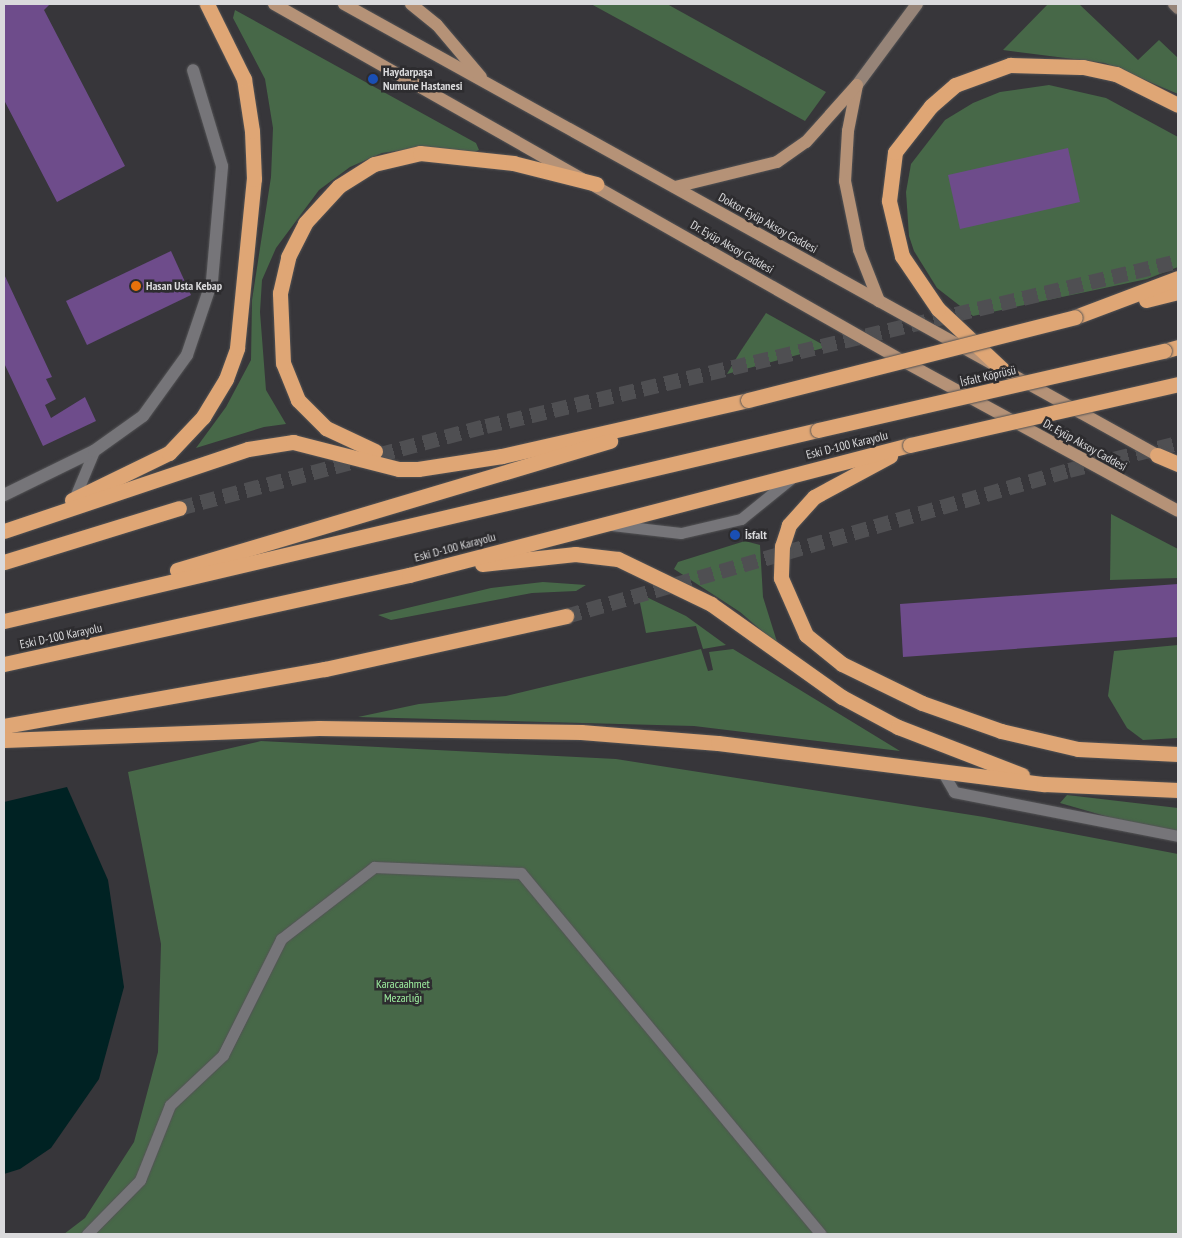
<!DOCTYPE html>
<meta charset="utf-8">
<style>
body{margin:0}
#map{position:relative;width:1182px;height:1238px;overflow:hidden;background:#37363a;font-family:"PT Sans Narrow",sans-serif}
div>[style]{position:absolute}
[style*='--x']{left:calc(var(--x)*1px);top:calc(var(--y)*1px);width:calc(var(--w)*1px);rotate:calc(var(--a)*1deg)}
.green>*{inset:0;background:#476848}
.water>*{inset:0;background:#002223}
.building>*{inset:0;background:#6e4c8b}
.highway-tunnel>*{height:15px;margin-top:-7.5px;transform-origin:0;background:repeating-linear-gradient(90deg,#4f4f52 0 15px,transparent 0 23px)}
.roads{filter:drop-shadow(0 0 1px #535355) drop-shadow(0 0 1px #535355)}
.lane>*{height:11px;margin:-5.5px;padding:0 5.5px;transform-origin:5.5px;border-radius:5.5px;background:#767579}
.street>*{height:12px;margin:-6px;padding:0 6px;transform-origin:6px;border-radius:6px;background:#767579}
.secondary>*{height:12px;margin:-6px;padding:0 6px;transform-origin:6px;border-radius:6px;background:#968478}
.primary>*{height:12px;margin:-6px;padding:0 6px;transform-origin:6px;border-radius:6px;background:#b59277}
.highway>*{height:15px;margin:-7.5px;padding:0 7.5px;transform-origin:7.5px;border-radius:7.5px;background:#dfa675}
.bridges{filter:drop-shadow(0 0 1px #535355) drop-shadow(0 0 1px #535355)}
.highway-bridge>*{height:15px;margin:-7.5px;padding:0 7.5px;transform-origin:7.5px;border-radius:7.5px;background:#dfa675}
.dots>*{width:14px;height:14px;translate:-50% -50%;box-sizing:border-box;border:2px solid #2d2c2f;border-radius:50%}
span{translate:-50% -50%;white-space:nowrap;text-align:center;line-height:1.15;-webkit-text-stroke:5px #2d2c2f;paint-order:stroke}
.poi-label{font-size:12px;color:#dadadc;font-weight:700}
.left{translate:0 -50%;text-align:left}
.street-label{font-size:12px;color:#dadadc}
.park-label{font-size:12px;color:#9eefa0}
.frame{position:absolute;inset:0;border:5px solid #dadadc;pointer-events:none}
</style>
<div id="map">
<div class="green">
<i style="clip-path:polygon(591px 4px,667px 4px,826px 92px,805px 121px)"></i>
<i style="clip-path:polygon(1048px 4px,1079px 4px,1138px 60px,1159px 40px,1178px 58px,1178px 94px,1105px 63px,1003px 50px)"></i>
<i style="clip-path:polygon(235px 10px,476px 143px,479px 150px,472px 153px,424px 147px,382px 153px,350px 167px,319px 190px,276px 248px,262px 280px,260px 312px,266px 390px,286px 424px,264px 427px,196px 448px,226px 407px,251px 360px,252px 300px,271px 177px,273px 128px,265px 79px,233px 18px)"></i>
<i style="clip-path:polygon(1049px 85px,1106px 98px,1178px 137px,1178px 267px,1147px 279px,973px 316px,937px 288px,914px 251px,909px 236px,906px 192px,911px 164px,945px 120px,973px 103px,1000px 92px)"></i>
<i style="clip-path:polygon(766px 313px,827px 347px,727px 374px,740px 352px)"></i>
<i style="clip-path:polygon(1111px 514px,1178px 549px,1178px 578px,1110px 580px)"></i>
<i style="clip-path:polygon(745px 541px,760px 545px,763px 597px,778px 645px,740px 612px,674px 569px,678px 562px)"></i>
<i style="clip-path:polygon(543px 582px,586px 585px,576px 591px,532px 593px,391px 620px,378px 615px,491px 588px)"></i>
<i style="clip-path:polygon(638px 593px,686px 616px,726px 645px,703px 649px,696px 626px,646px 633px)"></i>
<i style="clip-path:polygon(1178px 645px,1178px 738px,1143px 740px,1127px 728px,1108px 696px,1114px 651px)"></i>
<i style="clip-path:polygon(701px 649px,708px 671px,713px 670px,709px 652px,733px 649px,900px 751px,694px 726px,358px 717px,419px 704px,506px 696px)"></i>
<i style="clip-path:polygon(261px 741px,616px 759px,984px 817px,1178px 854px,1178px 1234px,64px 1234px,85px 1218px,134px 1142px,158px 1052px,161px 944px,128px 772px)"></i>
<i style="clip-path:polygon(1067px 795px,1178px 808px,1178px 837px,1060px 803px)"></i>
</div>
<div class="water">
<i style="clip-path:polygon(67px 787px,108px 880px,124px 987px,99px 1079px,51px 1148px,20px 1169px,4px 1174px,4px 802px)"></i>
</div>
<div class="building">
<i style="clip-path:polygon(4px 4px,50px 4px,44px 10px,125px 166px,57px 202px,4px 100px)"></i>
<i style="clip-path:polygon(1068px 148px,1080px 202px,960px 229px,948px 175px)"></i>
<i style="clip-path:polygon(171px 251px,191px 295px,87px 345px,66px 301px)"></i>
<i style="clip-path:polygon(4px 274px,52px 377px,46px 379px,56px 399px,45px 405px,51px 418px,85px 397px,96px 421px,43px 446px,4px 363px)"></i>
<i style="clip-path:polygon(1178px 584px,1178px 637px,903px 657px,900px 604px)"></i>
</div>
<div class="highway-tunnel">
<i style="--x:179;--y:508;--w:318;--a:-15"></i>
<i style="--x:486;--y:426;--w:711;--a:-13.41"></i>
<i style="--x:566;--y:616;--w:524;--a:-16.19"></i>
<i style="--x:1069;--y:470;--w:112;--a:-13.9"></i>
</div>
<div class="roads">
<div class="lane">
<i style="--x:74;--y:499;--w:52;--a:-67.4"></i>
<i style="--x:612;--y:525;--w:69;--a:6.6"></i>
<i style="--x:681;--y:533;--w:62;--a:-13.1"></i>
<i style="--x:741;--y:519;--w:68;--a:-39.1"></i>
<i style="--x:942;--y:771;--w:24;--a:60"></i>
<i style="--x:954;--y:792;--w:228;--a:11.1"></i>
<i style="--x:87;--y:1234;--w:76;--a:-45.5"></i>
<i style="--x:140;--y:1180;--w:81;--a:-68.2"></i>
<i style="--x:170;--y:1105;--w:73;--a:-43.3"></i>
<i style="--x:223;--y:1055;--w:130;--a:-63.4"></i>
<i style="--x:281;--y:939;--w:118;--a:-37.7"></i>
<i style="--x:374;--y:867;--w:147;--a:2.3"></i>
<i style="--x:521;--y:873;--w:469;--a:50.3"></i>
</div>
<div class="street">
<i style="--x:4;--y:495;--w:100;--a:-26.1"></i>
<i style="--x:94;--y:451;--w:60;--a:-35.5"></i>
<i style="--x:143;--y:416;--w:75;--a:-54.2"></i>
<i style="--x:187;--y:355;--w:78;--a:-71.3"></i>
<i style="--x:212;--y:281;--w:115;--a:-85"></i>
<i style="--x:222;--y:166;--w:100;--a:-106.8"></i>
</div>
<div class="secondary">
<i style="--x:1174;--y:4;--w:6;--a:45"></i>
<i style="--x:857;--y:85;--w:101;--a:-53.5"></i>
</div>
<div class="primary">
<i style="--x:274;--y:4;--w:723;--a:29.58"></i>
<i style="--x:903;--y:361;--w:313;--a:28.6"></i>
<i style="--x:344;--y:4;--w:940;--a:29.02"></i>
<i style="--x:411;--y:4;--w:33;--a:39"></i>
<i style="--x:437;--y:25;--w:68;--a:49.8"></i>
<i style="--x:857;--y:85;--w:47;--a:101.1"></i>
<i style="--x:848;--y:131;--w:50;--a:93.4"></i>
<i style="--x:845;--y:181;--w:70;--a:78.5"></i>
<i style="--x:859;--y:250;--w:55;--a:68.6"></i>
<i style="--x:675;--y:187;--w:105;--a:-13.8"></i>
<i style="--x:777;--y:162;--w:35;--a:-35"></i>
<i style="--x:806;--y:142;--w:76;--a:-48.2"></i>
</div>
<div class="highway">
<i style="--x:1146;--y:300;--w:33;--a:-14"></i>
<i style="--x:1075;--y:317;--w:110;--a:-20.7"></i>
<i style="--x:1164;--y:351;--w:15;--a:-16"></i>
<i style="--x:1002;--y:369;--w:88;--a:-136.8"></i>
<i style="--x:938;--y:309;--w:64;--a:-124.2"></i>
<i style="--x:902;--y:256;--w:57;--a:-103.3"></i>
<i style="--x:889;--y:201;--w:49;--a:-83"></i>
<i style="--x:895;--y:152;--w:58;--a:-52"></i>
<i style="--x:931;--y:106;--w:32;--a:-41"></i>
<i style="--x:955;--y:85;--w:59;--a:-20"></i>
<i style="--x:1010;--y:65;--w:73;--a:1.6"></i>
<i style="--x:1083;--y:67;--w:34;--a:12"></i>
<i style="--x:1116;--y:74;--w:69;--a:26.6"></i>
<i style="--x:375;--y:451;--w:54;--a:-154.9"></i>
<i style="--x:326;--y:428;--w:40;--a:-135"></i>
<i style="--x:298;--y:400;--w:40;--a:-112"></i>
<i style="--x:283;--y:363;--w:70;--a:-92.5"></i>
<i style="--x:280;--y:293;--w:37;--a:-77"></i>
<i style="--x:288;--y:257;--w:38;--a:-63"></i>
<i style="--x:305;--y:223;--w:50;--a:-47.4"></i>
<i style="--x:339;--y:186;--w:41;--a:-32.2"></i>
<i style="--x:374;--y:164;--w:47;--a:-13.4"></i>
<i style="--x:420;--y:153;--w:94;--a:6.1"></i>
<i style="--x:513;--y:163;--w:86;--a:14.2"></i>
<i style="--x:1157;--y:455;--w:23;--a:23"></i>
<i style="--x:890;--y:456;--w:86;--a:151.7"></i>
<i style="--x:814;--y:497;--w:38;--a:132"></i>
<i style="--x:789;--y:525;--w:22;--a:108"></i>
<i style="--x:782;--y:546;--w:32;--a:92"></i>
<i style="--x:781;--y:578;--w:62;--a:66.3"></i>
<i style="--x:806;--y:635;--w:46;--a:38.9"></i>
<i style="--x:842;--y:664;--w:89;--a:26"></i>
<i style="--x:922;--y:703;--w:84;--a:19.5"></i>
<i style="--x:1001;--y:731;--w:79;--a:13.2"></i>
<i style="--x:1078;--y:749;--w:100;--a:2.9"></i>
<i style="--x:72;--y:500;--w:108;--a:-25.9"></i>
<i style="--x:169;--y:453;--w:50;--a:-46.6"></i>
<i style="--x:203;--y:417;--w:44;--a:-58.8"></i>
<i style="--x:226;--y:379;--w:33;--a:-70"></i>
<i style="--x:237;--y:348;--w:170;--a:-84.3"></i>
<i style="--x:254;--y:179;--w:48;--a:-92.4"></i>
<i style="--x:252;--y:131;--w:53;--a:-98.7"></i>
<i style="--x:244;--y:79;--w:84;--a:-116.3"></i>
<i style="--x:4;--y:531;--w:257;--a:-18.6"></i>
<i style="--x:248;--y:449;--w:46;--a:-8.8"></i>
<i style="--x:293;--y:442;--w:109;--a:14.3"></i>
<i style="--x:399;--y:469;--w:19;--a:0"></i>
<i style="--x:418;--y:469;--w:85;--a:-8.8"></i>
<i style="--x:502;--y:456;--w:252;--a:-12.8"></i>
<i style="--x:4;--y:562;--w:183;--a:-17.1"></i>
<i style="--x:482;--y:564;--w:94;--a:-6.1"></i>
<i style="--x:575;--y:554;--w:43;--a:6.6"></i>
<i style="--x:618;--y:559;--w:103;--a:25.8"></i>
<i style="--x:711;--y:604;--w:161;--a:35.4"></i>
<i style="--x:842;--y:697;--w:64;--a:28.2"></i>
<i style="--x:898;--y:727;--w:133;--a:21.2"></i>
<i style="--x:177;--y:570;--w:452;--a:-16.6"></i>
<i style="--x:4;--y:621;--w:836;--a:-13.21"></i>
<i style="--x:4;--y:664;--w:415;--a:-12.4"></i>
<i style="--x:409;--y:575;--w:518;--a:-14.55"></i>
<i style="--x:4;--y:726;--w:326;--a:-10.1"></i>
<i style="--x:325;--y:669;--w:247;--a:-12.4"></i>
<i style="--x:4;--y:740;--w:315;--a:-2.2"></i>
<i style="--x:319;--y:728;--w:262;--a:0.9"></i>
<i style="--x:581;--y:732;--w:137;--a:4.6"></i>
<i style="--x:718;--y:743;--w:329;--a:7.2"></i>
<i style="--x:1044;--y:784;--w:134;--a:2.6"></i>
</div>
</div>
<div class="bridges">
<div class="highway-bridge">
<i style="--x:748;--y:400;--w:337;--a:-14.2"></i>
<i style="--x:818;--y:430;--w:355;--a:-12.9"></i>
<i style="--x:910;--y:445;--w:275;--a:-12.8"></i>
</div>
</div>
<div class="dots">
<i style="left:373px;top:79px;background:#1a4fb4"></i>
<i style="left:136px;top:286px;background:#e8710a"></i>
<i style="left:735px;top:535px;background:#1a4fb4"></i>
</div>
<div class="poi-label">
<span class="left" style="left:383px;top:79px">Haydarpaşa<br>Numune Hastanesi</span>
<span class="left" style="left:146px;top:286px">Hasan Usta Kebap</span>
<span class="left" style="left:745px;top:535px">İsfalt</span>
</div>
<div class="street-label">
<span style="left:768px;top:223px;rotate:29deg">Doktor Eyüp Aksoy Caddesi</span>
<span style="left:732px;top:247px;rotate:30deg">Dr. Eyüp Aksoy Caddesi</span>
<span style="left:988px;top:376px;rotate:-13deg">İsfalt Köprüsü</span>
<span style="left:847px;top:445px;rotate:-14deg">Eski D-100 Karayolu</span>
<span style="left:1085px;top:445px;rotate:29deg">Dr. Eyüp Aksoy Caddesi</span>
<span style="left:455px;top:547px;rotate:-15deg">Eski D-100 Karayolu</span>
<span style="left:61px;top:636px;rotate:-12deg">Eski D-100 Karayolu</span>
</div>
<div class="park-label">
<span style="left:403px;top:991px">Karacaahmet<br>Mezarlığı</span>
</div>
<div class="frame"></div>
</div>
